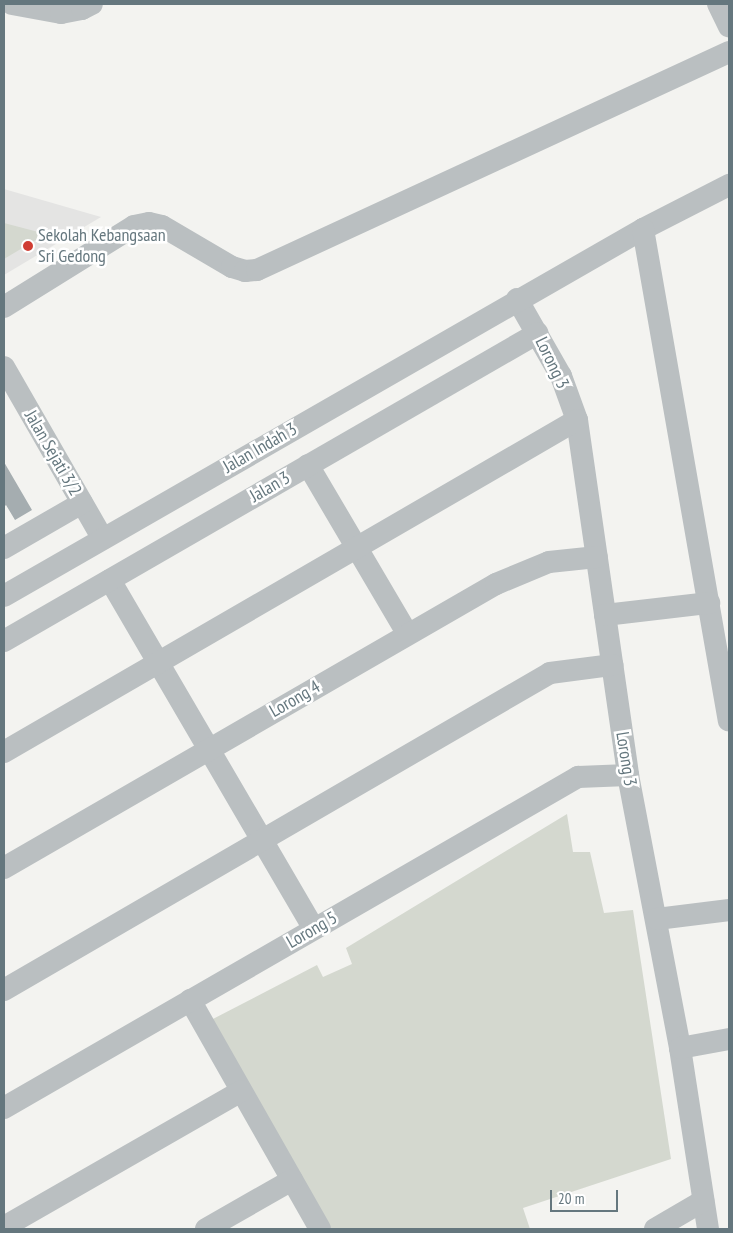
<!DOCTYPE html>
<style>
body{margin:0}
#map{position:relative;width:733px;height:1233px;overflow:hidden;background:#f3f3f0;font-family:"PT Sans Narrow",sans-serif}
div>[style]{position:absolute}
[style*='--x']{left:calc(var(--x)*1px);top:calc(var(--y)*1px);width:calc(var(--w)*1px);rotate:calc(var(--a)*1deg)}
.built>*{inset:0;background:#e4e4e3}
.green>*{inset:0;background:#d4d8cf}
.building>*{inset:0;background:#a5adb0}
.minor>*{height:22px;margin:-11px;padding:0 11px;transform-origin:11px;border-radius:11px;background:#babfc1}
.dots>*{width:14px;height:14px;translate:-50% -50%;box-sizing:border-box;border:2px solid #fff;border-radius:50%}
span{translate:-50% -50%;white-space:nowrap;text-align:center;line-height:1.15;-webkit-text-stroke:5px #fff;paint-order:stroke}
.poi-label{font-size:18px;color:#65777e}
.left{translate:0 -50%;text-align:left}
.street-label{font-size:18px;color:#65777e}
.frame{position:absolute;inset:0;border:5px solid #65777e;pointer-events:none}
.scale{position:absolute;left:550px;top:1190px;width:68px;height:22px;box-sizing:border-box;border:2px solid #65777e;border-top:0;padding-left:6px;font-size:15px;line-height:18px;white-space:nowrap;color:#65777e;-webkit-text-stroke:4px #fff;paint-order:stroke}
</style>
<div id="map">
<div class="built">
<i style="clip-path:polygon(4px 189px,101px 217px,4px 275px)"></i>
</div>
<div class="green">
<i style="clip-path:polygon(4px 223px,46px 234px,4px 259px)"></i>
<i style="clip-path:polygon(567px 814px,573px 852px,590px 852px,604px 913px,633px 910px,671px 1159px,523px 1208px,530px 1229px,329px 1229px,211px 1020px,317px 965px,323px 977px,352px 964px,346px 948px)"></i>
</div>
<div class="building">
<i style="clip-path:polygon(4px 462px,32px 510px,15px 520px,6px 505px,4px 507px)"></i>
</div>
<div class="minor">
<i style="--x:12;--y:4;--w:50;--a:10.4"></i>
<i style="--x:61;--y:13;--w:21;--a:-11"></i>
<i style="--x:82;--y:9;--w:11;--a:-27"></i>
<i style="--x:718;--y:4;--w:25;--a:64"></i>
<i style="--x:643;--y:229;--w:97;--a:-27.1"></i>
<i style="--x:517;--y:299;--w:89;--a:60.3"></i>
<i style="--x:561;--y:376;--w:47;--a:70"></i>
<i style="--x:577;--y:420;--w:359;--a:81.8"></i>
<i style="--x:628;--y:775;--w:278;--a:79.2"></i>
<i style="--x:680;--y:1048;--w:183;--a:81.2"></i>
<i style="--x:4;--y:307;--w:153;--a:-31.9"></i>
<i style="--x:134;--y:226;--w:15;--a:-11"></i>
<i style="--x:149;--y:223;--w:13;--a:13"></i>
<i style="--x:162;--y:226;--w:81;--a:30.4"></i>
<i style="--x:232;--y:267;--w:14;--a:17"></i>
<i style="--x:245;--y:271;--w:12;--a:-5"></i>
<i style="--x:257;--y:270;--w:520;--a:-24.79"></i>
<i style="--x:4;--y:367;--w:198;--a:60.1"></i>
<i style="--x:308;--y:465;--w:195;--a:59.5"></i>
<i style="--x:4;--y:548;--w:90;--a:-30"></i>
<i style="--x:110;--y:580;--w:404;--a:59.7"></i>
<i style="--x:4;--y:596;--w:737;--a:-29.87"></i>
<i style="--x:643;--y:229;--w:499;--a:80.1"></i>
<i style="--x:605;--y:615;--w:105;--a:-6.6"></i>
<i style="--x:4;--y:641;--w:616;--a:-29.98"></i>
<i style="--x:4;--y:752;--w:662;--a:-30.09"></i>
<i style="--x:4;--y:868;--w:568;--a:-30"></i>
<i style="--x:496;--y:584;--w:57;--a:-22.5"></i>
<i style="--x:549;--y:562;--w:48;--a:-5.9"></i>
<i style="--x:657;--y:919;--w:73;--a:-7.1"></i>
<i style="--x:4;--y:990;--w:631;--a:-30.14"></i>
<i style="--x:550;--y:673;--w:63;--a:-7.4"></i>
<i style="--x:190;--y:1000;--w:263;--a:60.4"></i>
<i style="--x:680;--y:1048;--w:50;--a:-10.4"></i>
<i style="--x:4;--y:1108;--w:663;--a:-29.97"></i>
<i style="--x:578;--y:777;--w:50;--a:-2.3"></i>
<i style="--x:4;--y:1227;--w:273;--a:-29.8"></i>
<i style="--x:206;--y:1229;--w:99;--a:-29.7"></i>
<i style="--x:655;--y:1229;--w:56;--a:-30.3"></i>
</div>
<div class="dots">
<i style="left:28px;top:246px;background:#d03d33"></i>
</div>
<div class="poi-label">
<span class="left" style="left:38px;top:246px">Sekolah Kebangsaan<br>Sri Gedong</span>
</div>
<div class="street-label">
<span style="left:552px;top:363px;rotate:64deg">Lorong 3</span>
<span style="left:260px;top:448px;rotate:-30deg">Jalan Indah 3</span>
<span style="left:53px;top:453px;rotate:60deg">Jalan Sejati 3/2</span>
<span style="left:270px;top:487px;rotate:-30deg">Jalan 3</span>
<span style="left:295px;top:699px;rotate:-30deg">Lorong 4</span>
<span style="left:626px;top:759px;rotate:81deg">Lorong 3</span>
<span style="left:312px;top:930px;rotate:-30deg">Lorong 5</span>
</div>
<div class="frame"></div>
<div class="scale">20 m</div>
</div>
